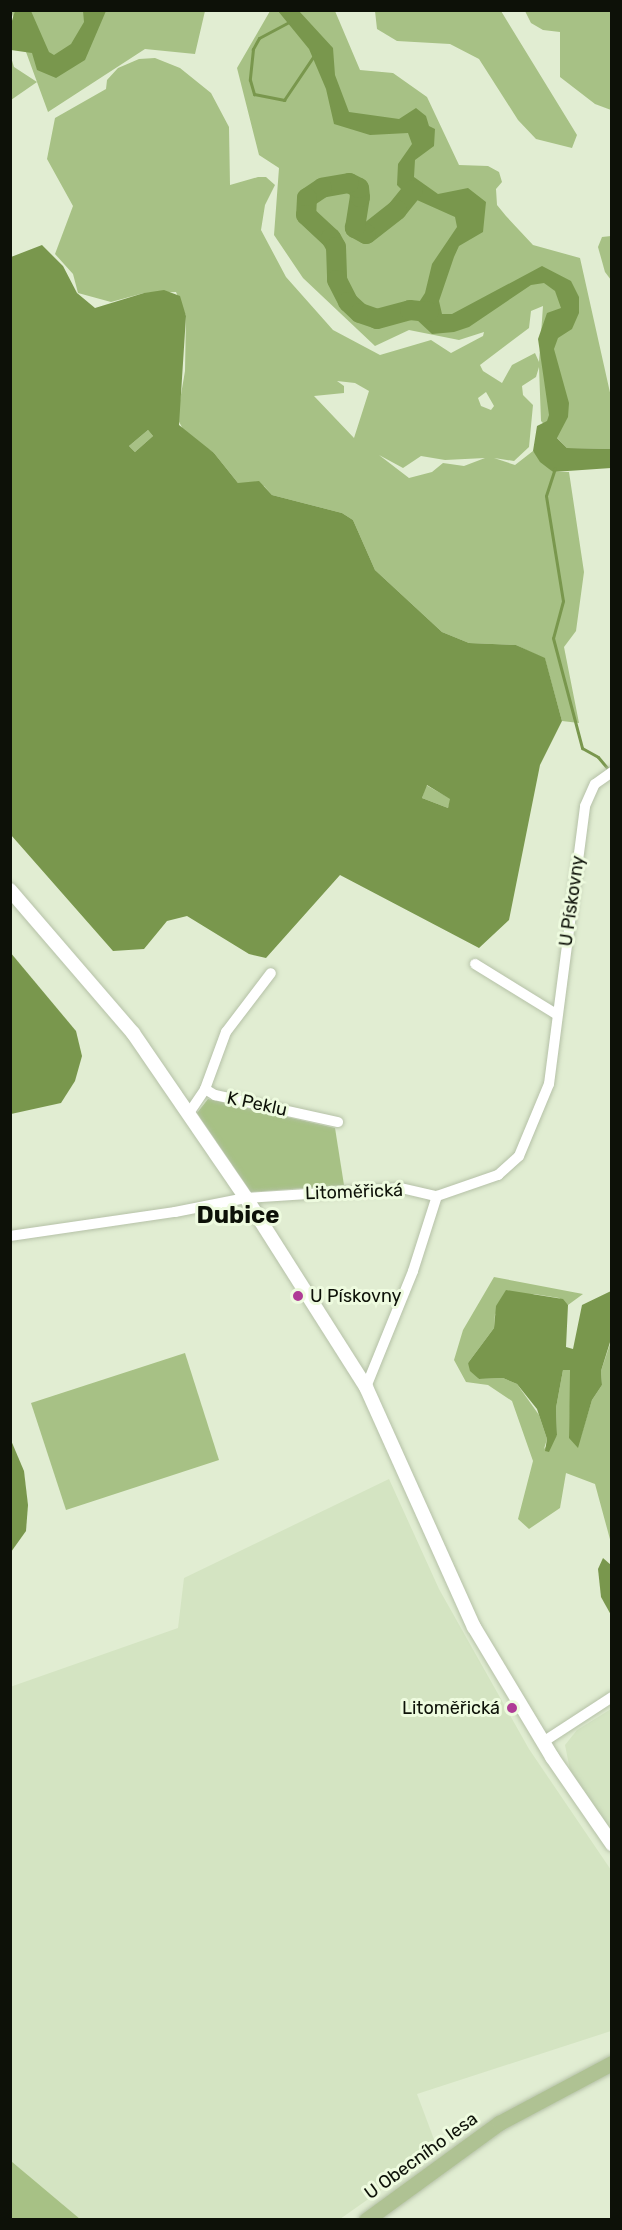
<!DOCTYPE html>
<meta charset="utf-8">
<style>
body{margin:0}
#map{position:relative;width:622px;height:2230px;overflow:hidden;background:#e1edd2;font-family:Rubik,sans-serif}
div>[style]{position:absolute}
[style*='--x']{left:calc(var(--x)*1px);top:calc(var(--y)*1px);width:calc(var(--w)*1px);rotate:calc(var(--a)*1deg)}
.built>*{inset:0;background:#d4e4c2}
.green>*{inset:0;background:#a7c185}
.water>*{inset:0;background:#79974d}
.stream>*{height:3px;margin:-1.5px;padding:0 1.5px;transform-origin:1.5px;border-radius:1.5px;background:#79974d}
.river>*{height:20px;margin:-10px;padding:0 10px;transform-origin:10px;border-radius:10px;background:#79974d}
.roads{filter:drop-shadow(0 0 2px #b5c1a7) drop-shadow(0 0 2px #b5c1a7)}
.street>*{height:10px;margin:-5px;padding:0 5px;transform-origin:5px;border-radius:5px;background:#fff}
.secondary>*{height:14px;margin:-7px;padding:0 7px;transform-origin:7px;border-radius:7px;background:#fff}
.primary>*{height:15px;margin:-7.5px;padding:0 7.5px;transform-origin:7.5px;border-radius:7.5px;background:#afc293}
.dots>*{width:16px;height:16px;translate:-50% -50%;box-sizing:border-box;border:3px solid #eefbdf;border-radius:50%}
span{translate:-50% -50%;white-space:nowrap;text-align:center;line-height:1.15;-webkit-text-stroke:6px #eefbdf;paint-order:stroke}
.street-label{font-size:18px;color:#0d1108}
.poi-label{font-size:18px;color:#0d1108}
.left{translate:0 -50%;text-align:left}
.right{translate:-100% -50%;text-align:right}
.district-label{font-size:24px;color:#0d1108;font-weight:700}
.frame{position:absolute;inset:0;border:12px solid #0d1108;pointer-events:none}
</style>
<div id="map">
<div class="built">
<i style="clip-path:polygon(389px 1479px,439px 1589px,529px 1749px,611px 1870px,611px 2031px,417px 2094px,438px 2150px,340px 2219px,80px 2219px,11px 2161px,10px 1687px,178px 1628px,184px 1578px)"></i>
<i style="clip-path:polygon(611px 1709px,611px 1831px,570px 1770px,565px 1745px,577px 1730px)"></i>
</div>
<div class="green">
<i style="clip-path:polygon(11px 11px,205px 11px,195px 54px,145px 49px,48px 112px,37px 82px,11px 100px,10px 54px,14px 67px,37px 82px)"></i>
<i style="clip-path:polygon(evenodd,270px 11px,335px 11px,360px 70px,393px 73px,427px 97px,459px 165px,488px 166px,499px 172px,502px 182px,496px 189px,497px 205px,506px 216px,533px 245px,580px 258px,611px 397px,611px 449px,567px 448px,541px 421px,539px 367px,536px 377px,522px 386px,523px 395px,533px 405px,529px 447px,514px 461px,494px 458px,515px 465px,533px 451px,553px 472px,569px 472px,584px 572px,576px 631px,564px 647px,579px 723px,562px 721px,545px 659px,516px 645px,469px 643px,442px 632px,375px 570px,353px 520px,342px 513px,272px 495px,264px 486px,238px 483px,214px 453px,185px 433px,177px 418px,185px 371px,186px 316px,176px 292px,144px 293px,111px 302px,78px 293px,73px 274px,55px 254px,73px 206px,47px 159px,55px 118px,106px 89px,107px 80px,118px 68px,139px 59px,155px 58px,180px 68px,211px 93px,229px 127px,230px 185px,258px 177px,266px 177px,275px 185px,265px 205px,261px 230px,286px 277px,333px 330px,380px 355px,431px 340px,451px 353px,483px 336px,484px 332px,459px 340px,409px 330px,375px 346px,303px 278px,274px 235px,279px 168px,259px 155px,237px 68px,270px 11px,543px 306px,539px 362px,535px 353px,512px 365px,502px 383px,483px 371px,480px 365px,529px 328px,531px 311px,543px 306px,270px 11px,337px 381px,355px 383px,369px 391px,354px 438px,314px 396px,344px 393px,344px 386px,337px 381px,270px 11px,486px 392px,494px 406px,491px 410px,481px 406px,478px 398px,486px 392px,270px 11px,379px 455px,403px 468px,421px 456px,445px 460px,485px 458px,464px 466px,443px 463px,432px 472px,409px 478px,379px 455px)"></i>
<i style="clip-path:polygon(375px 11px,501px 11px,577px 135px,572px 148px,536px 139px,518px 120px,479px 59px,450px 44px,397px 41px,377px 29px)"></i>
<i style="clip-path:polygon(525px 11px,611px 11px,611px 110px,595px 104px,560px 77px,560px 32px,543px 30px,531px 23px)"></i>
<i style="clip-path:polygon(611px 236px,612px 236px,611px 280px,605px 272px,598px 247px,602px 237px)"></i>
<i style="clip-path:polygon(148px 430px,153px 436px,135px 452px,129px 446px)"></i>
<i style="clip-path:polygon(426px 785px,451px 799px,448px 808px,422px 798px)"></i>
<i style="clip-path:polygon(208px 1099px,335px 1128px,344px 1185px,251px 1192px,197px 1113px)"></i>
<i style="clip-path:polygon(494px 1277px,583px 1294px,568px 1305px,559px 1298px,534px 1294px,495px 1314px,494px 1328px,468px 1363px,479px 1379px,503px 1378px,517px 1384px,539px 1415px,547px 1439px,544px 1449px,557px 1435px,556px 1408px,563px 1370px,570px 1370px,571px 1374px,569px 1438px,581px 1436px,592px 1400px,602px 1385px,601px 1371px,611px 1341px,611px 1543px,595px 1484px,566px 1473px,560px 1508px,529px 1529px,518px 1519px,533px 1461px,512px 1401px,488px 1385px,466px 1382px,454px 1360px,463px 1330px)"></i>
<i style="clip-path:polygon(185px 1353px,219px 1460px,66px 1510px,31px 1403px)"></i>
<i style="clip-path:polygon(11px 2161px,80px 2219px,11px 2219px)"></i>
</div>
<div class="water">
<i style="clip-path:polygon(15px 11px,31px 11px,49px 52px,54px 55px,71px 44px,84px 22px,83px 11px,106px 11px,85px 60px,56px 78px,37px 70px,32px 53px,11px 50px,11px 24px)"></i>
<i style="clip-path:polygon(278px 11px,299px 11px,333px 48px,335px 75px,349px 112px,399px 119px,416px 108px,426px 116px,429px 126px,435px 129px,434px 146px,415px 160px,414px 177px,438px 194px,468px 188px,486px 202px,483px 232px,459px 246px,454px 257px,439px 301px,442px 314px,452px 314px,542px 266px,571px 281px,579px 297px,579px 313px,572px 329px,558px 338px,554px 349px,569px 403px,568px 417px,557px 438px,567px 448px,611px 449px,611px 468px,553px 472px,540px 462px,533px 451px,537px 426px,547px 421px,549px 415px,538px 339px,547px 313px,561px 308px,555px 291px,544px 283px,531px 285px,469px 327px,454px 332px,432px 334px,415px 318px,414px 310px,425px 293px,432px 264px,457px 227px,455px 217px,408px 196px,397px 185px,398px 164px,412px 144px,408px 133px,370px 135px,334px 124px,326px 89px,309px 49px)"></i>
<i style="clip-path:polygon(evenodd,42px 245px,63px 266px,77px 293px,95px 308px,144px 293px,164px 290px,180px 296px,186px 316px,179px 425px,214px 453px,238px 483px,259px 481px,272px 495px,342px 513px,353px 520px,375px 570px,442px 632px,469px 643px,516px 645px,545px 658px,562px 721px,540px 765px,509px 920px,479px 948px,340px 875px,266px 958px,249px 954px,187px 916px,167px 921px,144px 949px,113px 951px,11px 835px,11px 257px,42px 245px,148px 430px,153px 436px,135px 452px,129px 446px,148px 430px,42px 245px,427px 785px,450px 799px,448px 808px,422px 798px,427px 785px)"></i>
<i style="clip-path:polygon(10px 952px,76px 1031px,82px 1056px,75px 1081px,61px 1103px,11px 1114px)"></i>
<i style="clip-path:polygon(506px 1290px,563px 1299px,568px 1305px,566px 1347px,573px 1349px,582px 1305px,611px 1291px,611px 1339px,601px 1371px,602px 1385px,592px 1400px,578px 1448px,569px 1438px,570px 1370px,563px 1370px,556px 1408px,557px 1435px,549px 1452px,545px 1451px,547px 1439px,537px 1409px,517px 1384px,503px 1378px,479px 1379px,470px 1371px,468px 1363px,494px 1328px,496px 1306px)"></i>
<i style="clip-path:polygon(10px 1438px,24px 1471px,28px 1505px,26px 1531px,11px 1552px)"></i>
<i style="clip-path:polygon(603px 1558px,611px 1565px,611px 1615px,601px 1597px,598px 1569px)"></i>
</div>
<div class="stream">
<i style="--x:289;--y:22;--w:34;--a:152"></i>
<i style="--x:259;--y:38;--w:13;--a:119"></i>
<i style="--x:253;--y:49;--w:31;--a:96"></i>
<i style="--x:250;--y:80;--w:15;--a:74"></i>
<i style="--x:254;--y:94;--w:31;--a:11"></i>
<i style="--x:284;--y:100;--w:55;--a:-56"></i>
<i style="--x:555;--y:468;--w:29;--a:108"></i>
<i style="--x:546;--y:496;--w:106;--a:80.8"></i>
<i style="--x:563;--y:601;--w:38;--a:105"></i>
<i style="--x:553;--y:638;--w:114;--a:75.2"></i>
<i style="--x:582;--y:748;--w:18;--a:29"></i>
<i style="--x:598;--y:757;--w:16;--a:50"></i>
</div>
<div class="river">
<i style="--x:413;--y:190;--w:26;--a:129"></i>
<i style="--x:397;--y:210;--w:39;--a:142"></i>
<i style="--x:366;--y:234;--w:13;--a:-151"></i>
<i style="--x:355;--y:228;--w:31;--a:-81"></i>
<i style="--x:360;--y:197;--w:9;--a:-96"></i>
<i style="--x:359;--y:188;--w:11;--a:-153"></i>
<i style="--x:349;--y:183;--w:27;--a:170"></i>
<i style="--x:322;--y:188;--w:18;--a:146"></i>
<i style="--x:307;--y:198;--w:17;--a:93"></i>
<i style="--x:306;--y:215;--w:34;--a:43"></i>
<i style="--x:331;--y:238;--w:10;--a:61"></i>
<i style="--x:336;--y:247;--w:33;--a:88"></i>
<i style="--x:337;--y:280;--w:25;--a:63"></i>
<i style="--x:348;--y:302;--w:16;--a:43"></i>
<i style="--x:360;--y:313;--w:18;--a:19"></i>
<i style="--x:377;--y:319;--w:34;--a:-15"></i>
<i style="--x:410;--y:310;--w:19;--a:6"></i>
</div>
<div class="roads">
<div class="street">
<i style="--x:475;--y:964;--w:95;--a:31.7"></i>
<i style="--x:205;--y:1089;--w:61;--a:-69.8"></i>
<i style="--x:226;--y:1032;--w:74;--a:-52.7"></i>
<i style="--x:189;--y:1113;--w:29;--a:-56"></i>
<i style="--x:205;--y:1089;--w:12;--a:31"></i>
<i style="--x:215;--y:1095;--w:126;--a:12.4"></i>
<i style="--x:10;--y:1236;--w:167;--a:-8.3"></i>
<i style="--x:175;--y:1212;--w:72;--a:-11.2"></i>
<i style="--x:246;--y:1198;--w:155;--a:-3.7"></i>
<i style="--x:401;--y:1188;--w:37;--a:13"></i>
<i style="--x:437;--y:1196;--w:65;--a:-19"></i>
<i style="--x:498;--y:1175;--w:28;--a:-42"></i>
<i style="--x:519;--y:1156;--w:78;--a:-67.4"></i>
<i style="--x:549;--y:1084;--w:280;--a:-82.6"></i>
<i style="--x:585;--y:806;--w:24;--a:-66"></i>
<i style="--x:595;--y:784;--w:21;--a:-35"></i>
<i style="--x:366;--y:1387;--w:125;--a:-67.9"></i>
<i style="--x:413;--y:1271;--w:79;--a:-72.3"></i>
<i style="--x:543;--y:1742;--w:82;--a:-33.1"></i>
</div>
<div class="secondary">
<i style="--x:10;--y:890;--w:189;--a:49.3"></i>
<i style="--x:133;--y:1033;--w:200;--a:55.6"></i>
<i style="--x:246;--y:1198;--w:224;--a:57.6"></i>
<i style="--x:366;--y:1387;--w:263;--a:65.8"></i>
<i style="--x:474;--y:1627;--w:152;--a:59"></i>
<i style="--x:552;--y:1757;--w:106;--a:55.4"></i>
</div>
<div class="primary">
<i style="--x:366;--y:2220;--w:165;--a:-36.1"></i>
<i style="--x:499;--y:2123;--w:128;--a:-28"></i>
</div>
</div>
<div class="dots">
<i style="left:298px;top:1296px;background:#af3c96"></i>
<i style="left:512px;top:1708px;background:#af3c96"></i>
</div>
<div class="street-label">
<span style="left:572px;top:901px;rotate:-82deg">U Pískovny</span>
<span style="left:257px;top:1104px;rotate:12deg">K Peklu</span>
<span style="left:354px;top:1192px;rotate:-2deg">Litoměřická</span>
<span style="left:421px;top:2156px;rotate:-36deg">U Obecního lesa</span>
</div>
<div class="poi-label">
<span class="left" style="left:310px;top:1296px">U Pískovny</span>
<span class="right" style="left:500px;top:1708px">Litoměřická</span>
</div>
<div class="district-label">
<span style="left:238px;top:1216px">Dubice</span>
</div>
<div class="frame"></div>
</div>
